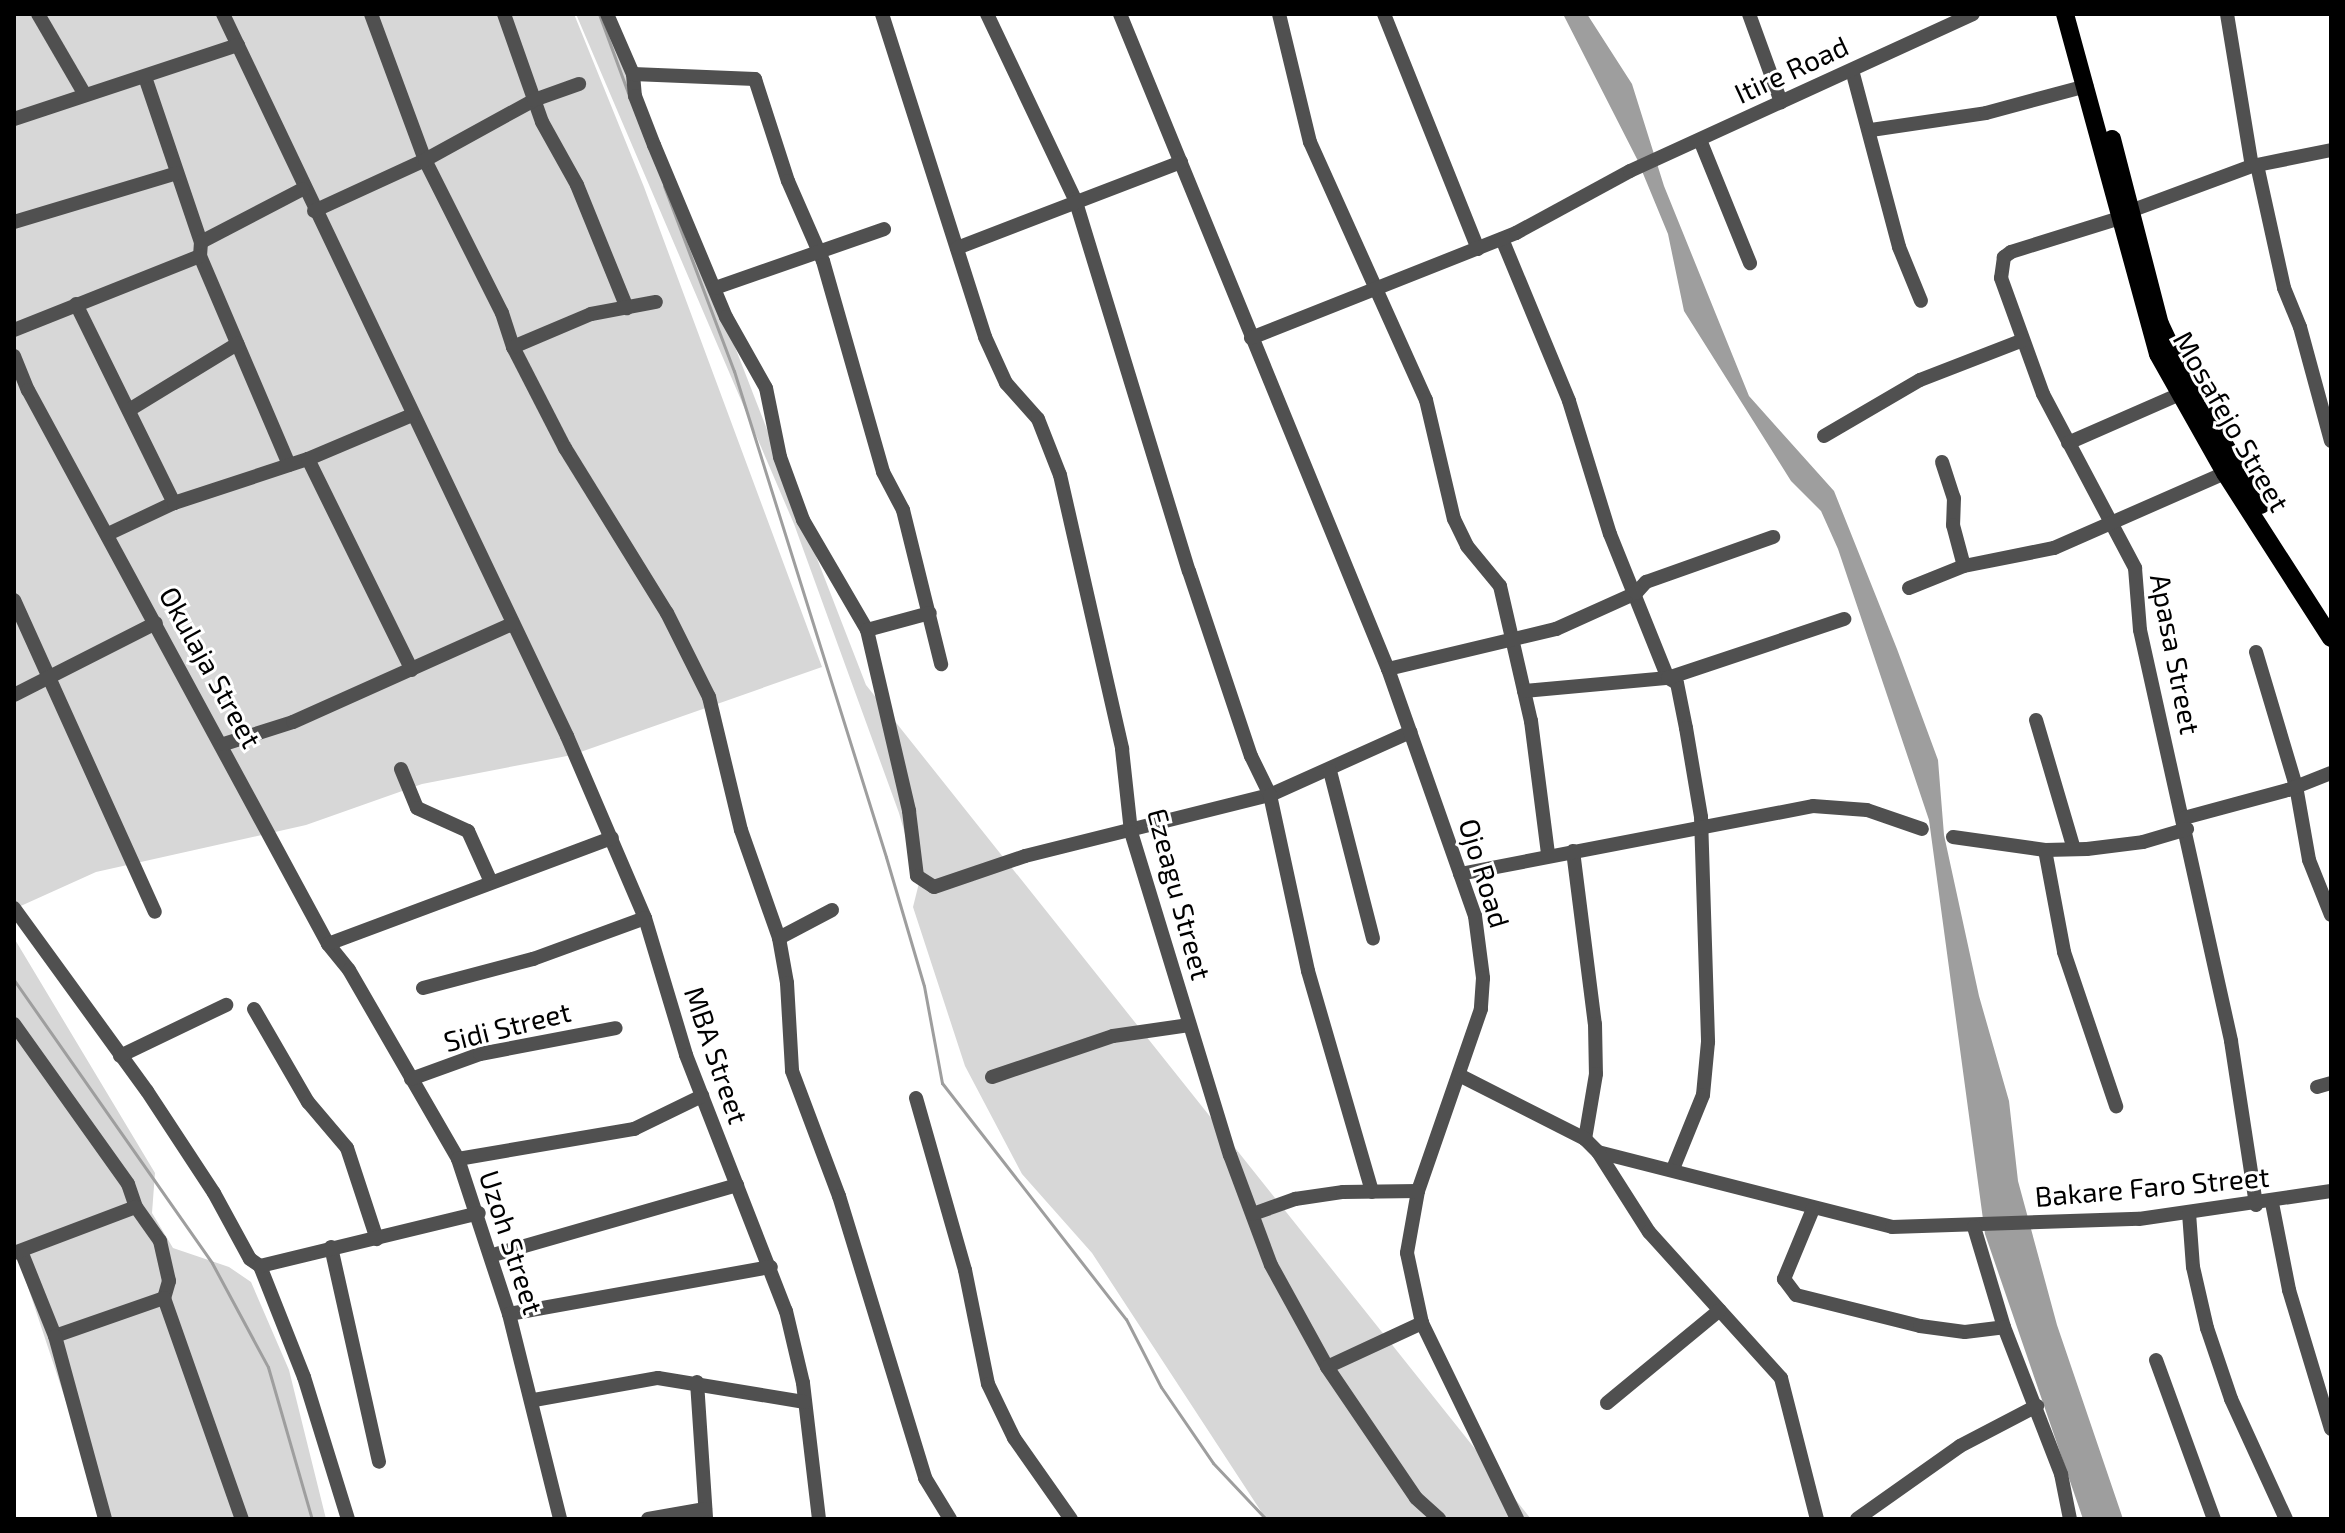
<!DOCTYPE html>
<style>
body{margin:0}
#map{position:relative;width:2345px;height:1533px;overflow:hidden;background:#fff;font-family:"Exo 2",sans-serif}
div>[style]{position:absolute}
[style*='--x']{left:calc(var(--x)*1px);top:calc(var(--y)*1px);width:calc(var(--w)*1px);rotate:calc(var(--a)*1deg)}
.green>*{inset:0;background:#d7d7d7}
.water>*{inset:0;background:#9e9e9e}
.stream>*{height:3px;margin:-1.5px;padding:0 1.5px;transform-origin:1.5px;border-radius:1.5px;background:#9e9e9e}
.minor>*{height:14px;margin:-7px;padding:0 7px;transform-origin:7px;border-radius:7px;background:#505050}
.major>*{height:18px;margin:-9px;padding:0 9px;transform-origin:9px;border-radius:9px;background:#000}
span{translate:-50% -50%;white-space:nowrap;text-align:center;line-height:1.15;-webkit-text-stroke:6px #fff;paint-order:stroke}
.street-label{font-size:28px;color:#000}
.frame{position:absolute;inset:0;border:16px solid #000;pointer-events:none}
</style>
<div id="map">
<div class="green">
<i style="clip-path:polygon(14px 14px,574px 14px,644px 187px,822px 667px,572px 755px,422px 784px,306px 825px,96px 872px,14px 909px)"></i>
<i style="clip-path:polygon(576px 14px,606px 14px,866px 685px,1531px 1519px,1266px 1519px,1092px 1253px,1022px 1174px,965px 1066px,913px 907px,919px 883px,899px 813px,794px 524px)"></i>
<i style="clip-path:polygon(14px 938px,155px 1173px,152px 1213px,173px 1248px,229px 1267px,251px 1282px,289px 1370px,326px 1519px,105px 1519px,18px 1257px,14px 1258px)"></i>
</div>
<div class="water">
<i style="clip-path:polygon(1563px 14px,1587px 14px,1632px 84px,1664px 186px,1749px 396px,1834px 491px,1897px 649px,1938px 760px,1944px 835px,1979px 996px,2009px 1101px,2018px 1181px,2057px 1325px,2123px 1519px,2083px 1519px,1985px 1234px,1929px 820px,1838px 549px,1821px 511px,1791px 481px,1684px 311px,1668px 234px,1637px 159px)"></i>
</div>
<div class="stream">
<i style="--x:599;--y:14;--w:84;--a:69.8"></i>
<i style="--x:664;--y:186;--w:198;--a:69.3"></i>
<i style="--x:734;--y:371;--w:509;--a:72.63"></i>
<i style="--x:886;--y:857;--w:134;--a:73.6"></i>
<i style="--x:924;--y:986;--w:99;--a:79.5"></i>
<i style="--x:942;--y:1083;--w:299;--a:52.1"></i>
<i style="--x:1126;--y:1319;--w:76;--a:62.8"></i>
<i style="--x:1161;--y:1387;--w:92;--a:55.6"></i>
<i style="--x:1213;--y:1463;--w:77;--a:46.6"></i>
<i style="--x:14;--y:980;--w:345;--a:55"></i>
<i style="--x:212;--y:1263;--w:118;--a:61.7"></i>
<i style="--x:268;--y:1367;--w:158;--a:73.9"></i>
</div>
<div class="minor">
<i style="--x:38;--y:14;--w:91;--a:59.8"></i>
<i style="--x:223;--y:14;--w:800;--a:64.52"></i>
<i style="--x:567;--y:736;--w:198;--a:66.8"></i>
<i style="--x:645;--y:918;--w:143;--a:73.3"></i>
<i style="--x:686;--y:1055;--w:275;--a:68.7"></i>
<i style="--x:786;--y:1311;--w:74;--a:76.7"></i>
<i style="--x:803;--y:1383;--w:137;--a:83.3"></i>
<i style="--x:371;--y:14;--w:156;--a:69.7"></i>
<i style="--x:425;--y:160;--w:171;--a:63.3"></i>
<i style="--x:502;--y:313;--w:36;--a:72"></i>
<i style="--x:513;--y:347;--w:114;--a:62.8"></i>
<i style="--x:565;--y:448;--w:194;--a:58.3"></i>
<i style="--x:667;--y:613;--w:94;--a:63.4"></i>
<i style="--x:709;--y:697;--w:137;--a:76.5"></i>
<i style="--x:741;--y:830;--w:114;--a:70.6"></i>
<i style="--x:779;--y:938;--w:46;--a:79.9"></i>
<i style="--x:787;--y:983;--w:88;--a:86.7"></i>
<i style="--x:792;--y:1071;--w:134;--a:69.4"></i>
<i style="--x:839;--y:1196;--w:295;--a:73"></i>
<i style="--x:925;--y:1478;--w:48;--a:58.6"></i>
<i style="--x:504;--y:14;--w:114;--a:70.6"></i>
<i style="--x:542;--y:122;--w:72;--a:60.9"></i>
<i style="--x:577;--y:185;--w:133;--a:67.9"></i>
<i style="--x:607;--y:14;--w:65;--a:66.6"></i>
<i style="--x:633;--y:74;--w:22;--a:85"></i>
<i style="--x:635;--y:96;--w:53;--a:68.8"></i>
<i style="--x:654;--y:145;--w:186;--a:67.3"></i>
<i style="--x:726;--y:317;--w:81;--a:60.6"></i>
<i style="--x:766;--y:388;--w:70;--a:78.5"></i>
<i style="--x:780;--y:457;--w:67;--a:69.9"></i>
<i style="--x:803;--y:520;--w:127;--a:59.8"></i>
<i style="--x:867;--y:630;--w:186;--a:76.9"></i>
<i style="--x:909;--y:811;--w:65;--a:83"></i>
<i style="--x:917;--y:876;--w:20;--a:33"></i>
<i style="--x:934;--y:887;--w:96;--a:-18.8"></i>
<i style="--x:1025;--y:856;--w:252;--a:-14"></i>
<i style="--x:1270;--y:795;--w:154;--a:-24.2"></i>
<i style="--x:882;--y:14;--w:339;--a:72.3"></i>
<i style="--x:985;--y:337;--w:51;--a:65.5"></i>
<i style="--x:1006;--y:383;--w:48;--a:48.4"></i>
<i style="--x:1038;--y:419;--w:60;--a:68.6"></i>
<i style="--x:1060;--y:475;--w:281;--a:77.2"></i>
<i style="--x:1122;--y:749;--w:83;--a:83.8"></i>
<i style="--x:1131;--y:832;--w:338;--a:73"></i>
<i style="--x:1230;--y:1155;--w:117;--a:69.6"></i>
<i style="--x:1271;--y:1265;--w:116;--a:61.2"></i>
<i style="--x:1327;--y:1367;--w:158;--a:55.8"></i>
<i style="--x:1416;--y:1498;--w:31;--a:42"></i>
<i style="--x:987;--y:14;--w:205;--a:64.6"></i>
<i style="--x:1075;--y:199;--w:389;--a:73"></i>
<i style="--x:1189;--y:571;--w:195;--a:71.5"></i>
<i style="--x:1251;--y:756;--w:43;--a:64"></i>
<i style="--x:1270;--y:795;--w:180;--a:77.8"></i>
<i style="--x:1308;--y:971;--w:230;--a:73.8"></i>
<i style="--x:1120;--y:14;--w:708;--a:67.75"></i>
<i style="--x:1388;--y:669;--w:262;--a:70.6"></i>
<i style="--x:1475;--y:916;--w:63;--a:82.6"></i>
<i style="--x:1483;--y:978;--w:31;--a:94"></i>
<i style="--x:1481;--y:1009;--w:193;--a:109.1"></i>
<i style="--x:1418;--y:1191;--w:63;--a:100.1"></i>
<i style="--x:1407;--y:1253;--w:72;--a:77.9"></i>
<i style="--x:1422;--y:1323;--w:218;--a:64.1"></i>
<i style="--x:1279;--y:14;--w:132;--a:76.4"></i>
<i style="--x:1310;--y:142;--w:283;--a:65.8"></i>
<i style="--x:1426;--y:400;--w:122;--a:76.8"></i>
<i style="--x:1454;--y:519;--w:30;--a:64"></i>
<i style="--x:1467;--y:546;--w:52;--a:50.5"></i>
<i style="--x:1500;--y:586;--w:139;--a:77.1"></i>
<i style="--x:1531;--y:721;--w:133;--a:82.7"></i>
<i style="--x:1384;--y:14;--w:253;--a:68.2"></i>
<i style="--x:1749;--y:14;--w:94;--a:70"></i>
<i style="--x:2227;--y:14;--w:154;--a:80.7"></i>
<i style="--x:1852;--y:70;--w:183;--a:75.1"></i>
<i style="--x:1899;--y:247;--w:58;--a:67.8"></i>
<i style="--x:633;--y:74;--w:122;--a:2.3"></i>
<i style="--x:755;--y:79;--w:107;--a:72.1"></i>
<i style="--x:788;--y:181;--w:87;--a:66.4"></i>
<i style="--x:823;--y:261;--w:219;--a:74.1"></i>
<i style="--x:883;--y:472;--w:43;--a:62.2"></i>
<i style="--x:903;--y:510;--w:159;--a:76.1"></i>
<i style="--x:145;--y:77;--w:174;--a:71.3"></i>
<i style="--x:201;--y:242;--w:14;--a:94"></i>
<i style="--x:200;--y:256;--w:227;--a:66.9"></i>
<i style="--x:14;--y:119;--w:236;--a:-18.3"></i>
<i style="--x:1871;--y:130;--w:116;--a:-8.4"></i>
<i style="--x:1986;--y:113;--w:104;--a:-15.1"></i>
<i style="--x:1700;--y:140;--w:133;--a:67.9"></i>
<i style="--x:2257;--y:165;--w:126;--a:77.6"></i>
<i style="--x:2284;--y:288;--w:42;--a:67.7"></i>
<i style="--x:2300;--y:327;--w:118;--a:74.8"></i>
<i style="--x:2133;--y:210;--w:127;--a:-20.3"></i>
<i style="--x:2252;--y:166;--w:81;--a:-11.4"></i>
<i style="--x:314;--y:211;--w:122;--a:-24.7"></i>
<i style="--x:425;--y:160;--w:124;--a:-28.8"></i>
<i style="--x:534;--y:100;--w:48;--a:-19.6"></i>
<i style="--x:2120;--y:218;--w:114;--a:162.7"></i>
<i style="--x:2011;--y:252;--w:9;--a:144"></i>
<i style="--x:2004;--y:257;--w:21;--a:98"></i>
<i style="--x:2001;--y:278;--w:123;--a:70.1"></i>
<i style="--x:2043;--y:394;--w:197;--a:62.1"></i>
<i style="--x:2135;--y:568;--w:62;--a:85.4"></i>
<i style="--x:2140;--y:630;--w:421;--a:77.5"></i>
<i style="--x:2231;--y:1041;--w:166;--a:81.3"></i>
<i style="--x:14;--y:222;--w:170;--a:-16.7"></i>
<i style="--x:1502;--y:239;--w:175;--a:67.5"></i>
<i style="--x:1569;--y:401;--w:139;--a:72.9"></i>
<i style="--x:1610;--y:534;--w:155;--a:68.1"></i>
<i style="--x:1668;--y:678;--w:10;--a:29"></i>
<i style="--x:1677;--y:683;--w:46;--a:78.7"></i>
<i style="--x:1686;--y:728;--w:90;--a:80.4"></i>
<i style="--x:1701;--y:817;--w:225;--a:88.2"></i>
<i style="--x:1708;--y:1042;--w:53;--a:95.4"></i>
<i style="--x:1703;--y:1095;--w:80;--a:112.1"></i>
<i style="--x:201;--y:242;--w:115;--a:-27.5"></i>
<i style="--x:957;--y:248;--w:240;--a:-21"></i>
<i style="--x:715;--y:288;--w:179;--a:-19.2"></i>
<i style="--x:76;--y:304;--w:222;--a:63.8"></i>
<i style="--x:14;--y:330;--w:200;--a:-21.7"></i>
<i style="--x:1251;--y:338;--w:285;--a:-21.6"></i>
<i style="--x:1516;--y:233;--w:130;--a:-28.5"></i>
<i style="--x:1630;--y:171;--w:377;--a:-24.6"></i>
<i style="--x:513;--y:347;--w:85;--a:-22.9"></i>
<i style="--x:591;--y:314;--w:66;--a:-10.5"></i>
<i style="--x:14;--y:356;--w:37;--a:68"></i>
<i style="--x:28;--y:390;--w:630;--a:61.56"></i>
<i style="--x:328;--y:944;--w:33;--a:51"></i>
<i style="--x:349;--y:970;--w:218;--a:60"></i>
<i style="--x:458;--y:1159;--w:163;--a:71.8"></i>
<i style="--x:509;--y:1314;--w:211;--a:76"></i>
<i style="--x:129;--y:410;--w:127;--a:-31.4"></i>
<i style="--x:1824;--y:436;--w:111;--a:-30.3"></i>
<i style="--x:1920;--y:380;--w:110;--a:-21.2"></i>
<i style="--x:2068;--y:443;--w:120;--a:-23.6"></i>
<i style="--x:308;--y:459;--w:235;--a:63.8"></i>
<i style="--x:1942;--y:462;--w:38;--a:72"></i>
<i style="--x:1954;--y:498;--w:27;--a:92"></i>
<i style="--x:1953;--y:525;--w:42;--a:75"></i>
<i style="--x:108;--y:534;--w:73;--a:-25.2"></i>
<i style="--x:174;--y:503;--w:141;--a:-18.2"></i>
<i style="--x:308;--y:459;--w:113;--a:-22.9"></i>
<i style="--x:1909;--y:588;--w:59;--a:-21.8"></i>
<i style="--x:1964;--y:566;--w:92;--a:-11.3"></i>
<i style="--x:2054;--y:548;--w:187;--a:-23.7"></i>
<i style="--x:14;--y:600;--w:342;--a:65.7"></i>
<i style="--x:867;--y:630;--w:65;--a:-15.1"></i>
<i style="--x:2256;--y:652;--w:140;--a:73.4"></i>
<i style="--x:2296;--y:786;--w:75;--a:80"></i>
<i style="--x:2309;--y:860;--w:59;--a:68.2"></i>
<i style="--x:1388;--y:669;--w:173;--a:-13.4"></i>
<i style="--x:1556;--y:629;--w:88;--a:-24.2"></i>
<i style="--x:1636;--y:593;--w:15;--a:-48"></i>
<i style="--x:1646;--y:582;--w:135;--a:-19.5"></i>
<i style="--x:1524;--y:691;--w:145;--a:-5.2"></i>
<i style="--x:1668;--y:678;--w:186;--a:-18.5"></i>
<i style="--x:14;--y:695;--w:159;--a:-26.9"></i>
<i style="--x:2036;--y:720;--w:131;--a:73.6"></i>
<i style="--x:224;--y:744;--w:72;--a:-17.7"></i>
<i style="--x:293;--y:722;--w:240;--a:-24.1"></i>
<i style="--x:401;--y:769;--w:42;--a:67.7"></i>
<i style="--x:417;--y:808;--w:56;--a:24.3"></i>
<i style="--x:468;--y:831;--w:56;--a:65.7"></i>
<i style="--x:1330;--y:771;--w:173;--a:75.6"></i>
<i style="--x:2184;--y:818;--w:108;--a:-15.1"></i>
<i style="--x:2288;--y:790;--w:46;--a:-21.6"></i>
<i style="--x:1953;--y:837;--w:93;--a:8"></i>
<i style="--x:2045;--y:850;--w:42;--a:-1.4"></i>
<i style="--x:2087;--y:849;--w:56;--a:-7.1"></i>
<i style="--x:2143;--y:842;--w:46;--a:-16.5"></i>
<i style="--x:2045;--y:850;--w:104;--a:79.4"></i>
<i style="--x:2064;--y:952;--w:163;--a:71.3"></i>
<i style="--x:1573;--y:851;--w:174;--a:82.8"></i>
<i style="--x:1595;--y:1024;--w:50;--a:88.9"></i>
<i style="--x:1596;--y:1074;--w:66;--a:99.6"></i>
<i style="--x:1460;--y:874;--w:359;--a:-10.9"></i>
<i style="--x:1813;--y:806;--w:54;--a:4.2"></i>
<i style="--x:1867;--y:810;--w:58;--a:19.1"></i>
<i style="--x:14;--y:908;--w:226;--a:54"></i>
<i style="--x:147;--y:1091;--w:122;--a:56.7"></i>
<i style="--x:214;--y:1193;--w:75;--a:61.4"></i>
<i style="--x:250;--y:1259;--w:12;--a:35"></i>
<i style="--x:260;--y:1266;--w:119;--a:68.4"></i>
<i style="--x:304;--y:1377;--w:149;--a:72.8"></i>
<i style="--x:779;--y:938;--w:60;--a:-27.8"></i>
<i style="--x:328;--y:944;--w:303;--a:-20.5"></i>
<i style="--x:423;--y:988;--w:114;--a:-14.8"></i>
<i style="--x:533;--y:959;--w:119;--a:-20.1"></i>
<i style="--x:254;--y:1009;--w:108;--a:59.9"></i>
<i style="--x:308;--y:1102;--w:60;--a:49.7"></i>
<i style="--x:347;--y:1148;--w:96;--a:71.8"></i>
<i style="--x:14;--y:1024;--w:196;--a:54.5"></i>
<i style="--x:128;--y:1184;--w:24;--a:71"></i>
<i style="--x:136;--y:1207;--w:42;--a:54.8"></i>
<i style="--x:160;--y:1241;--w:41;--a:77.3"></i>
<i style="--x:169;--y:1281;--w:18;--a:106"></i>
<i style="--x:164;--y:1298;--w:115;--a:160.8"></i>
<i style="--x:120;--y:1056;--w:118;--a:-25.7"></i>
<i style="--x:1459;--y:1075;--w:141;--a:26.9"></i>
<i style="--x:1585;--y:1139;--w:18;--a:45"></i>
<i style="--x:1598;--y:1152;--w:303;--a:14.3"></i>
<i style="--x:1892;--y:1227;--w:247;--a:-1.9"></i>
<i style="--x:2139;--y:1219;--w:194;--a:-8.3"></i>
<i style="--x:992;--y:1077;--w:128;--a:-18.7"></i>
<i style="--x:1113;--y:1036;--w:77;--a:-8.2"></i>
<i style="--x:411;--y:1079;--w:73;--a:-19.9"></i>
<i style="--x:480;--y:1054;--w:138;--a:-10.8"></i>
<i style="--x:2317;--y:1087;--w:15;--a:-16"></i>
<i style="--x:916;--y:1098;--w:179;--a:74.1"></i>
<i style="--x:965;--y:1270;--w:116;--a:78.6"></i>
<i style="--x:988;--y:1384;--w:60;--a:64.3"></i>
<i style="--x:1014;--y:1438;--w:99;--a:54.9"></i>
<i style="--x:1598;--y:1152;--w:95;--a:57.5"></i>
<i style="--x:1649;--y:1232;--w:197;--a:47.9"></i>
<i style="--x:1781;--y:1378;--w:146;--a:75.7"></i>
<i style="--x:458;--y:1159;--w:179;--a:-9.7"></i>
<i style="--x:634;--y:1129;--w:76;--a:-25.9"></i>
<i style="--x:2272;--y:1203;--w:89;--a:78.9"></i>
<i style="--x:2289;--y:1290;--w:145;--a:73.2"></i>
<i style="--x:1813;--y:1209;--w:76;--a:112.5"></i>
<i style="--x:1784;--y:1279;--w:20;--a:53"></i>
<i style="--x:1796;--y:1295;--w:128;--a:14"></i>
<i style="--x:1920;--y:1326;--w:45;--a:7.6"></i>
<i style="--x:1965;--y:1332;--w:39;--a:-7"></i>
<i style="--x:2189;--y:1213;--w:54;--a:85.8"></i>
<i style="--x:2193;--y:1267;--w:63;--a:77.1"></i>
<i style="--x:2207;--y:1328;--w:75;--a:71.3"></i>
<i style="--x:2231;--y:1399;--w:132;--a:65.4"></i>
<i style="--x:1253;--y:1214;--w:45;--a:-19.7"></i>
<i style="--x:1295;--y:1199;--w:49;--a:-8.3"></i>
<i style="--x:1343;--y:1192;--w:75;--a:-0.8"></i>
<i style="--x:1974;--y:1227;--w:104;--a:73.3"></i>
<i style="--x:2004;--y:1327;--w:158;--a:68.8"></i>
<i style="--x:2061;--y:1474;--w:46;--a:78.7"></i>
<i style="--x:331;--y:1247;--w:220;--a:77.4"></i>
<i style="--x:21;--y:1251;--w:92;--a:68.2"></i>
<i style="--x:55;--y:1336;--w:190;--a:74.7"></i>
<i style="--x:14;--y:1253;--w:130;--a:-20.7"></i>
<i style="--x:493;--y:1255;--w:254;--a:-16"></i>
<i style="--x:260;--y:1266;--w:225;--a:-13.6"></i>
<i style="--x:164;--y:1298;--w:234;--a:70.6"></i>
<i style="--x:509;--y:1314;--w:266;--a:-10.2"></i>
<i style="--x:2156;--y:1360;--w:169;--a:70"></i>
<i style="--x:1327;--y:1367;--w:105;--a:-24.9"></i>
<i style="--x:697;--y:1382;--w:137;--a:86.2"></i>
<i style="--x:534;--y:1400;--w:126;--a:-10.1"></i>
<i style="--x:658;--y:1378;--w:149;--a:9.3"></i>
<i style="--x:1607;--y:1403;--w:146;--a:-39.5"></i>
<i style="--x:648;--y:1519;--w:58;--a:-10"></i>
<i style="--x:1857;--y:1519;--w:126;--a:-35.3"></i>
<i style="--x:1960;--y:1446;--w:87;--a:-27.5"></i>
</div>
<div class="major">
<i style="--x:2065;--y:14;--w:352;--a:74.7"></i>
<i style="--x:2158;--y:354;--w:137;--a:60.6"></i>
<i style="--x:2225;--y:473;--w:196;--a:57.3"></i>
<i style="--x:2112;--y:139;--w:191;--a:75.5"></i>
<i style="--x:2160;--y:324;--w:68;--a:64.9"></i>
<i style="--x:2189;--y:386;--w:139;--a:58.8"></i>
</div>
<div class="street-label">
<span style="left:1791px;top:69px;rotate:-25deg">Itire Road</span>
<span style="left:2232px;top:421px;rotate:60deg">Mosafejo Street</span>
<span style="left:2176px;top:654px;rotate:79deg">Apasa Street</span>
<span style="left:211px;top:667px;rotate:61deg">Okulaja Street</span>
<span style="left:1485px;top:873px;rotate:73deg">Ojo Road</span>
<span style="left:1180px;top:894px;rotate:75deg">Ezeagu Street</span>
<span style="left:507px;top:1026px;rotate:-14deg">Sidi Street</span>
<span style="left:717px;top:1055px;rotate:71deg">MBA Street</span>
<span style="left:2152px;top:1186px;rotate:-5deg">Bakare Faro Street</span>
<span style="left:512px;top:1242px;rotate:72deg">Uzoh Street</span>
</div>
<div class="frame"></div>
</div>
